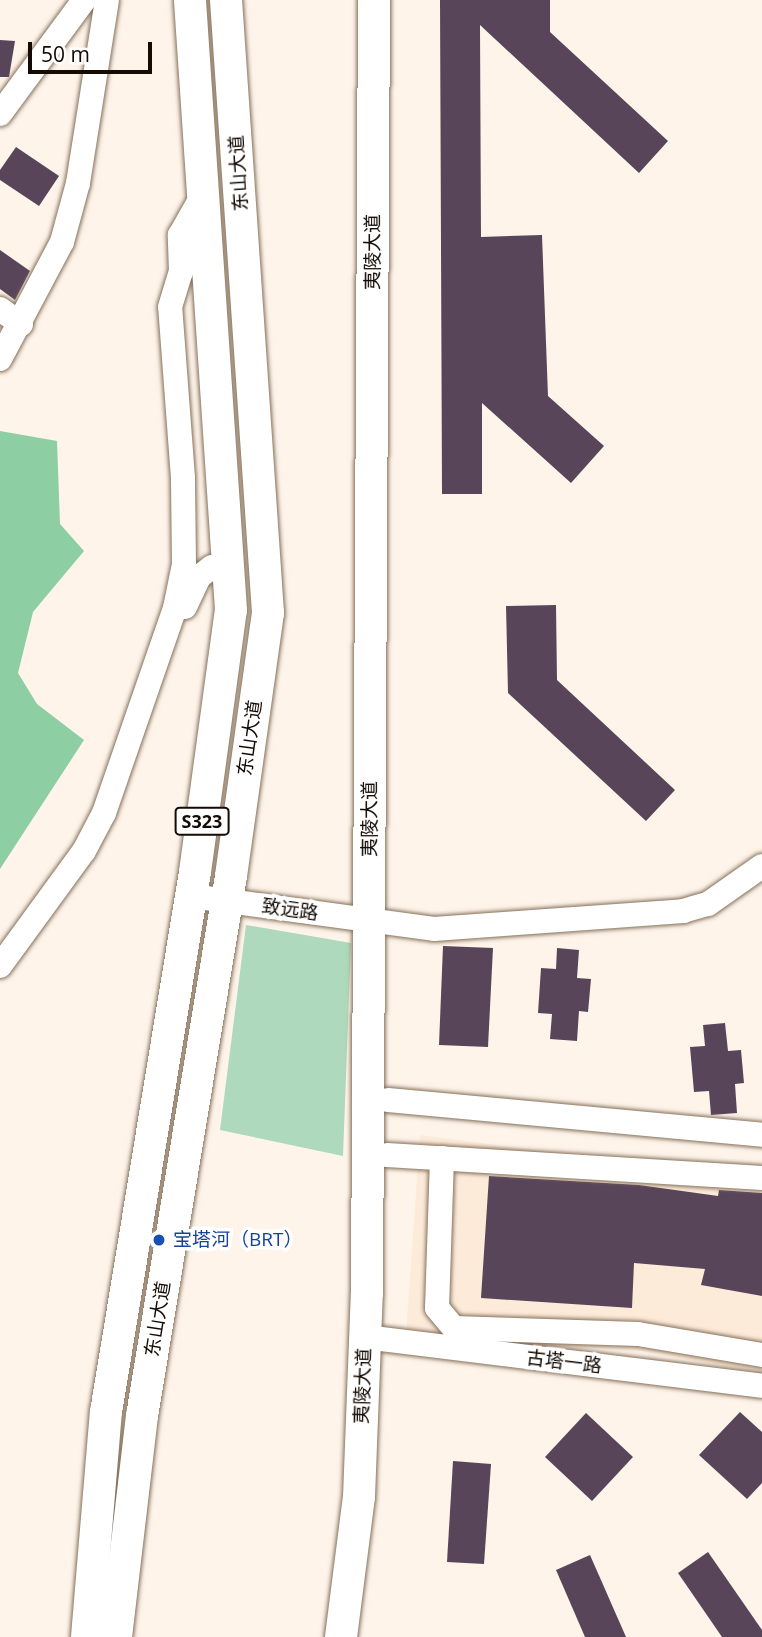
<!DOCTYPE html>
<meta charset="utf-8">
<style>
body{margin:0}
#map{position:relative;width:762px;height:1637px;overflow:hidden;background:#fef4ea;font-family:"Open Sans","Noto Sans SC",sans-serif}
div>[style]{position:absolute}
[style*='--x']{left:calc(var(--x)*1px);top:calc(var(--y)*1px);width:calc(var(--w)*1px);rotate:calc(var(--a)*1deg)}
.built>*{inset:0;background:#fdebd9}
.green>*{inset:0;background:#afd9bc}
.forest>*{inset:0;background:#8dcea3}
.building>*{inset:0;background:#59455a}
.roads{filter:drop-shadow(0 0 2px #85705a) drop-shadow(0 0 2px #85705a)}
.minor>*{height:24px;margin:-12px;padding:0 12px;transform-origin:12px;border-radius:12px;background:#fff}
.major>*{height:32px;margin:-16px;padding:0 16px;transform-origin:16px;border-radius:16px;background:#fff}
.dots>*{width:19px;height:19px;translate:-50% -50%;box-sizing:border-box;border:4px solid #fff;border-radius:50%}
span{translate:-50% -50%;white-space:nowrap;text-align:center;line-height:1.15;-webkit-text-stroke:7px #fff;paint-order:stroke}
.shield-label span{padding:2px 5px;background:#fff;border:2px solid;border-radius:5px;-webkit-text-stroke-width:0}
.shield-label{font-size:18px;color:#130b04;font-weight:700}
.street-label{font-size:19px;color:#130b04}
.transit-label{font-size:19px;color:#164399}
.left{translate:0 -50%;text-align:left}
.scale{position:absolute;left:28px;top:42px;width:124px;height:32px;box-sizing:border-box;border:4px solid #130b04;border-top:0;padding-left:9px;font-size:21px;line-height:24px;white-space:nowrap;color:#130b04;-webkit-text-stroke:5px #fff;paint-order:stroke}
</style>
<div id="map">
<div class="built">
<i style="clip-path:polygon(420px 1135px,762px 1181px,762px 1374px,643px 1351px,406px 1334px)"></i>
</div>
<div class="green">
<i style="clip-path:polygon(246px 925px,351px 943px,343px 1156px,220px 1130px)"></i>
</div>
<div class="forest">
<i style="clip-path:polygon(0 431px,57px 441px,60px 524px,84px 551px,33px 612px,18px 673px,37px 704px,84px 740px,0 869px)"></i>
</div>
<div class="building">
<i style="clip-path:polygon(440px 0,550px 0,550px 32px,668px 141px,639px 173px,480px 25px,481px 237px,542px 235px,548px 396px,604px 446px,571px 483px,482px 403px,482px 494px,442px 494px)"></i>
<i style="clip-path:polygon(0 40px,15px 41px,9px 77px,0 77px)"></i>
<i style="clip-path:polygon(16px 147px,59px 176px,39px 206px,0 180px,0 170px)"></i>
<i style="clip-path:polygon(0 250px,30px 271px,15px 300px,0 289px)"></i>
<i style="clip-path:polygon(556px 605px,557px 680px,675px 790px,646px 821px,508px 693px,506px 606px)"></i>
<i style="clip-path:polygon(443px 946px,493px 948px,488px 1047px,439px 1045px)"></i>
<i style="clip-path:polygon(557px 948px,579px 950px,577px 978px,591px 979px,588px 1012px,579px 1011px,577px 1041px,550px 1039px,552px 1014px,538px 1013px,541px 968px,556px 969px)"></i>
<i style="clip-path:polygon(725px 1023px,728px 1051px,741px 1050px,744px 1083px,735px 1084px,737px 1113px,711px 1115px,709px 1091px,694px 1092px,690px 1047px,705px 1046px,703px 1025px)"></i>
<i style="clip-path:polygon(489px 1176px,639px 1185px,718px 1196px,719px 1190px,762px 1193px,762px 1296px,701px 1285px,705px 1269px,634px 1263px,632px 1308px,481px 1298px)"></i>
<i style="clip-path:polygon(740px 1412px,762px 1432px,762px 1483px,747px 1499px,699px 1455px)"></i>
<i style="clip-path:polygon(586px 1413px,633px 1457px,592px 1501px,545px 1457px)"></i>
<i style="clip-path:polygon(453px 1461px,491px 1464px,484px 1564px,447px 1562px)"></i>
<i style="clip-path:polygon(708px 1552px,762px 1630px,762px 1637px,722px 1637px,678px 1573px)"></i>
<i style="clip-path:polygon(590px 1555px,626px 1637px,585px 1637px,556px 1570px)"></i>
</div>
<div class="roads">
<div class="minor">
<i style="--x:0;--y:114;--w:142;--a:-53.6"></i>
<i style="--x:0;--y:309;--w:26;--a:36"></i>
<i style="--x:0;--y:359;--w:132;--a:-62.1"></i>
<i style="--x:62;--y:242;--w:61;--a:-74.8"></i>
<i style="--x:78;--y:183;--w:185;--a:-81"></i>
<i style="--x:185;--y:607;--w:33;--a:-65"></i>
<i style="--x:199;--y:577;--w:16;--a:-38"></i>
<i style="--x:212;--y:567;--w:16;--a:-11"></i>
<i style="--x:191;--y:896;--w:245;--a:7.7"></i>
<i style="--x:434;--y:929;--w:250;--a:-4.1"></i>
<i style="--x:683;--y:911;--w:26;--a:-16"></i>
<i style="--x:708;--y:904;--w:66;--a:-35.1"></i>
<i style="--x:0;--y:966;--w:142;--a:-53.9"></i>
<i style="--x:84;--y:851;--w:43;--a:-62.2"></i>
<i style="--x:104;--y:813;--w:217;--a:-70.9"></i>
<i style="--x:175;--y:608;--w:45;--a:-78.4"></i>
<i style="--x:184;--y:564;--w:86;--a:-90.7"></i>
<i style="--x:183;--y:478;--w:171;--a:-94.3"></i>
<i style="--x:170;--y:307;--w:37;--a:-73"></i>
<i style="--x:181;--y:272;--w:37;--a:-92"></i>
<i style="--x:180;--y:235;--w:48;--a:-60.3"></i>
<i style="--x:388;--y:1100;--w:376;--a:5.3"></i>
<i style="--x:387;--y:1155;--w:376;--a:3.5"></i>
<i style="--x:442;--y:1158;--w:150;--a:91.9"></i>
<i style="--x:437;--y:1308;--w:26;--a:50"></i>
<i style="--x:454;--y:1328;--w:184;--a:1.9"></i>
<i style="--x:638;--y:1334;--w:126;--a:9.6"></i>
<i style="--x:365;--y:1337;--w:400;--a:7"></i>
</div>
<div class="major">
<i style="--x:87;--y:1637;--w:226;--a:-85.2"></i>
<i style="--x:106;--y:1412;--w:547;--a:-80.64"></i>
<i style="--x:195;--y:872;--w:264;--a:-82.2"></i>
<i style="--x:231;--y:610;--w:611;--a:-93.85"></i>
<i style="--x:116;--y:1637;--w:223;--a:-83.3"></i>
<i style="--x:142;--y:1416;--w:547;--a:-80.64"></i>
<i style="--x:231;--y:876;--w:266;--a:-82"></i>
<i style="--x:268;--y:613;--w:614;--a:-93.92"></i>
<i style="--x:341;--y:1637;--w:141;--a:-82.7"></i>
<i style="--x:359;--y:1497;--w:204;--a:-87.8"></i>
<i style="--x:367;--y:1293;--w:1293;--a:-89.69"></i>
</div>
</div>
<div class="dots">
<i style="left:159px;top:1240px;background:#1a4fb4"></i>
</div>
<div class="shield-label">
<span style="left:202px;top:821px">S323</span>
</div>
<div class="street-label">
<span style="left:239px;top:173px;rotate:-94deg">东山大道</span>
<span style="left:373px;top:252px;rotate:-90deg">夷陵大道</span>
<span style="left:250px;top:738px;rotate:-82deg">东山大道</span>
<span style="left:370px;top:819px;rotate:-90deg">夷陵大道</span>
<span style="left:290px;top:910px;rotate:8deg">致远路</span>
<span style="left:158px;top:1319px;rotate:-81deg">东山大道</span>
<span style="left:564px;top:1362px;rotate:7deg">古塔一路</span>
<span style="left:363px;top:1386px;rotate:-88deg">夷陵大道</span>
</div>
<div class="transit-label">
<span class="left" style="left:173px;top:1240px">宝塔河（BRT）</span>
</div>
<div class="scale">50 m</div>
</div>
